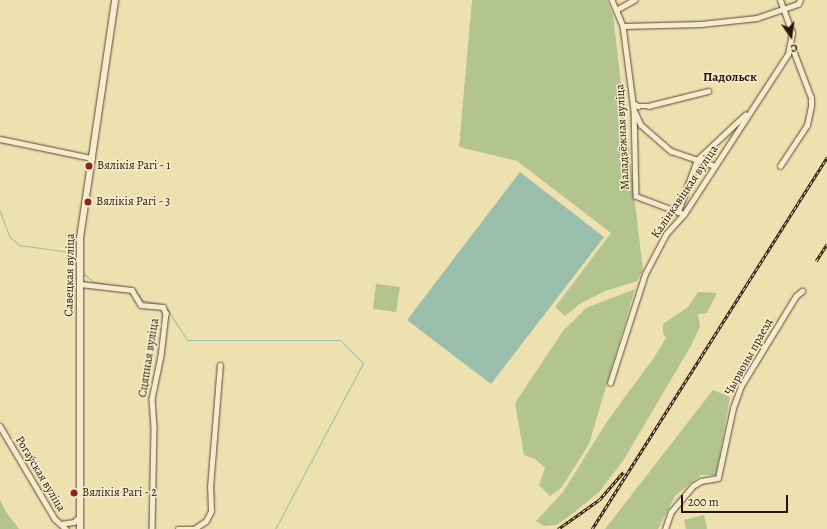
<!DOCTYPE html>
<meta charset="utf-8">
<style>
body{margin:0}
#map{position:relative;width:827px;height:529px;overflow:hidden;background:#eee1b0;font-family:Alegreya,serif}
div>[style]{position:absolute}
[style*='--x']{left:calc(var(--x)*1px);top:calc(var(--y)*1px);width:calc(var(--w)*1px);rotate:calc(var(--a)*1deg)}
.green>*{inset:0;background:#b4c48f}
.water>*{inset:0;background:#99beac}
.stream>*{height:1px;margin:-0.5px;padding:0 0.5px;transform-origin:0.5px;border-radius:0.5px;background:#99beac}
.roads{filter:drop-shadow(0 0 1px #5a4733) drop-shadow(0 0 1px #5a4733)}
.street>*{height:4.5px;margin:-2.25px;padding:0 2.25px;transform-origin:2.25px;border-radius:2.25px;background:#f4eccc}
.secondary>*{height:6px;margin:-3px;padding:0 3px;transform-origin:3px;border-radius:3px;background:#f4eccc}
.rail>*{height:2.5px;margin-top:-1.25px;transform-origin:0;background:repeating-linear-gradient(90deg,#f4eccc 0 3px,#291409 0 6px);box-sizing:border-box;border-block:1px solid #291409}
.dots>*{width:11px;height:11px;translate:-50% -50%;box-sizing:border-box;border:2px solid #f4eccc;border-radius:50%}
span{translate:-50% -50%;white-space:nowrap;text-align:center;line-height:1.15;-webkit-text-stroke:3px #f4eccc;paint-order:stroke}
.street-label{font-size:12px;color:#291409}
.poi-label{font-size:12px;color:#291409}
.left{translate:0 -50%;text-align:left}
.neighbourhood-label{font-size:13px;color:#291409;font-weight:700}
.north{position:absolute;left:771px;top:16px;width:40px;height:40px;-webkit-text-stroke:3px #f4eccc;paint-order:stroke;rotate:166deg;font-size:11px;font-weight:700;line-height:16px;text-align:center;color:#291409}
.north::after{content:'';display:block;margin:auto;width:14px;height:18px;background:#291409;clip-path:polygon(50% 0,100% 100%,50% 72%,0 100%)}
.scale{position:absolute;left:681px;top:495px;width:107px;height:18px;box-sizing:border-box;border:2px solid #291409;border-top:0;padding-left:5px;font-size:12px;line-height:14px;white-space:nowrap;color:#291409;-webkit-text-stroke:3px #f4eccc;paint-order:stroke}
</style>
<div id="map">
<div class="green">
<i style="clip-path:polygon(472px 0,607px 0,613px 16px,643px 270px,637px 281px,605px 291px,581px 303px,565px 316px,555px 307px,611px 233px,517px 161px,459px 147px)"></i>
<i style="clip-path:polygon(376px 284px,400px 287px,396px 312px,373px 309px)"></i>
<i style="clip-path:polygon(635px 289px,589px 444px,562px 487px,550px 496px,539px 485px,545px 468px,535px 459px,524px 455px,515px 403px,563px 331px,586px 308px)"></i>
<i style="clip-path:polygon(698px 292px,717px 293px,707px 313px,698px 314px,700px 327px,692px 344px,623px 461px,599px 492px,576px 511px,557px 525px,544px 526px,536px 521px,563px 492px,608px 420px,653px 359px,666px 338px,663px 333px,663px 324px,688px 307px)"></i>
<i style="clip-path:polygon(713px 390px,730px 397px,716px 475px,701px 475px,675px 496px,658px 529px,605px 529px)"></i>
<i style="clip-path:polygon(0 500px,6px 512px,19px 529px,0 529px)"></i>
<i style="clip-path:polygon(704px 515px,707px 529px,686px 529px,684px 520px)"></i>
</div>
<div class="water">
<i style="clip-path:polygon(520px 172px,604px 237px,491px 384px,407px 320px)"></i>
</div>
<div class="stream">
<i style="--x:0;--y:211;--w:27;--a:70"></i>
<i style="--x:9;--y:236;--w:13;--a:42"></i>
<i style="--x:19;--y:245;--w:51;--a:7.8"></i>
<i style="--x:84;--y:274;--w:13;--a:39"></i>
<i style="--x:94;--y:282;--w:27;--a:10"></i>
<i style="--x:134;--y:289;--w:14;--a:54"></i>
<i style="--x:142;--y:300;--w:23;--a:13"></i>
<i style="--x:167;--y:309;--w:37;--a:57"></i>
<i style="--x:187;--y:340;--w:153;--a:0"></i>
<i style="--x:340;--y:340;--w:33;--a:45"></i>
<i style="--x:363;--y:363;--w:188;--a:117.9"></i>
</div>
<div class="roads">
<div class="street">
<i style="--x:612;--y:0;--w:28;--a:67"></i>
<i style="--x:623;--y:26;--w:84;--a:82.5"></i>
<i style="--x:634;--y:109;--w:87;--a:88.7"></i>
<i style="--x:636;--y:196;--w:51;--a:20.6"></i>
<i style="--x:616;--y:10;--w:21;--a:-29"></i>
<i style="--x:623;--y:26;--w:78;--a:-1.5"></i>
<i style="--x:701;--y:24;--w:56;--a:-6.1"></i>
<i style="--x:757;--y:18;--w:43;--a:-18.9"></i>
<i style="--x:798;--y:4;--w:4;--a:-63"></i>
<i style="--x:633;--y:103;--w:6;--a:31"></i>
<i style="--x:638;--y:106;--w:10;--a:0"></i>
<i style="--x:648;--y:106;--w:62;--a:-14"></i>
<i style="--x:635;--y:112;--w:14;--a:65"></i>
<i style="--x:641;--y:125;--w:40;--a:41"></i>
<i style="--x:671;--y:151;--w:46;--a:18.8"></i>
<i style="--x:0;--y:139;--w:94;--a:11.7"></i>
<i style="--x:780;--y:166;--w:49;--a:-56.6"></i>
<i style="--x:807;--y:125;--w:19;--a:-78"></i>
<i style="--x:811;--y:106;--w:8;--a:-90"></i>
<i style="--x:811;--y:98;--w:57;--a:-110.7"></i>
<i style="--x:678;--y:211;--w:54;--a:-69.6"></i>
<i style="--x:697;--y:160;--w:66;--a:-43.2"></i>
<i style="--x:80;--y:284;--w:52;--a:6.6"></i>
<i style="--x:132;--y:290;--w:17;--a:59"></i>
<i style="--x:141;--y:305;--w:22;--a:5"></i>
<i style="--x:163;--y:307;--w:7;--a:63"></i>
<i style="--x:166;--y:313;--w:43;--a:96.6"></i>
<i style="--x:161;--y:356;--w:44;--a:101.8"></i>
<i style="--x:152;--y:399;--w:28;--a:86"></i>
<i style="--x:154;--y:427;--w:102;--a:91.1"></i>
<i style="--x:610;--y:383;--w:114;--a:-72.2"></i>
<i style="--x:645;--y:274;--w:45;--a:-62.3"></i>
<i style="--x:666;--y:234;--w:27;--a:-48"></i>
<i style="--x:684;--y:214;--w:191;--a:-57"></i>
<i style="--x:788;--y:54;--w:21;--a:-79"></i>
<i style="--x:792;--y:33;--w:35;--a:-110"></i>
<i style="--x:0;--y:426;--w:108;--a:59.4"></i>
<i style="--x:55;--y:519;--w:15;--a:42"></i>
<i style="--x:61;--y:524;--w:13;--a:-9"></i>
<i style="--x:74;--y:522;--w:8;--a:-45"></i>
<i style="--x:178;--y:529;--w:16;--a:0"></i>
<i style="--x:194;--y:529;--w:14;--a:-34"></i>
<i style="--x:206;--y:521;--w:11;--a:-63"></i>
<i style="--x:211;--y:511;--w:23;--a:-92"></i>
<i style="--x:210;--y:488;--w:123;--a:-85.4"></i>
<i style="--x:665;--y:529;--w:18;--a:-71"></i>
<i style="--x:671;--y:512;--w:34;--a:-50"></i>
<i style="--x:693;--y:486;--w:9;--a:-32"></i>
<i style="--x:701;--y:481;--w:17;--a:-10"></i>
<i style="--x:718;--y:478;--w:72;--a:-77.9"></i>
<i style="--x:733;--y:408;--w:23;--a:-70"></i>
<i style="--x:741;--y:386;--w:105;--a:-58.6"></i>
<i style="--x:796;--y:296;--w:8;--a:-40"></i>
</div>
<div class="secondary">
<i style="--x:80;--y:529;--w:291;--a:-90"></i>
<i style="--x:80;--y:238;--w:241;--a:-81.6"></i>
</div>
</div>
<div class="rail">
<i style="--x:816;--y:261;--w:20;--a:-57"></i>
<i style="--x:558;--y:529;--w:50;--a:-35.3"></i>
<i style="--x:599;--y:500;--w:37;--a:-49"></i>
<i style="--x:592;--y:529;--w:440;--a:-57.7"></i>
</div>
<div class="dots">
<i style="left:89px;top:166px;background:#8f2418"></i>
<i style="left:88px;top:202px;background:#8f2418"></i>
<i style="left:74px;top:493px;background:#8f2418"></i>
</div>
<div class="street-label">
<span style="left:623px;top:137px;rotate:-93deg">Маладзёжная вуліца</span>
<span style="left:685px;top:192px;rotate:-56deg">Калінкавіцкая вуліца</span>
<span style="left:70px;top:275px;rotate:-89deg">Савецкая вуліца</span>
<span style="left:749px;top:357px;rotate:-61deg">Чырвоны праезд</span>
<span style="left:149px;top:358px;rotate:-81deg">Сцяпная вуліца</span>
<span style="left:40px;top:474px;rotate:59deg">Рогаўская вуліца</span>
</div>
<div class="poi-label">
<span class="left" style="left:97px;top:166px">Вялікія Рагі - 1</span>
<span class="left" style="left:96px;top:202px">Вялікія Рагі - 3</span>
<span class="left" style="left:82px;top:493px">Вялікія Рагі - 2</span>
</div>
<div class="neighbourhood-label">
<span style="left:730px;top:77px">Падольск</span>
</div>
<div class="north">С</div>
<div class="scale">200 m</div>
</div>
